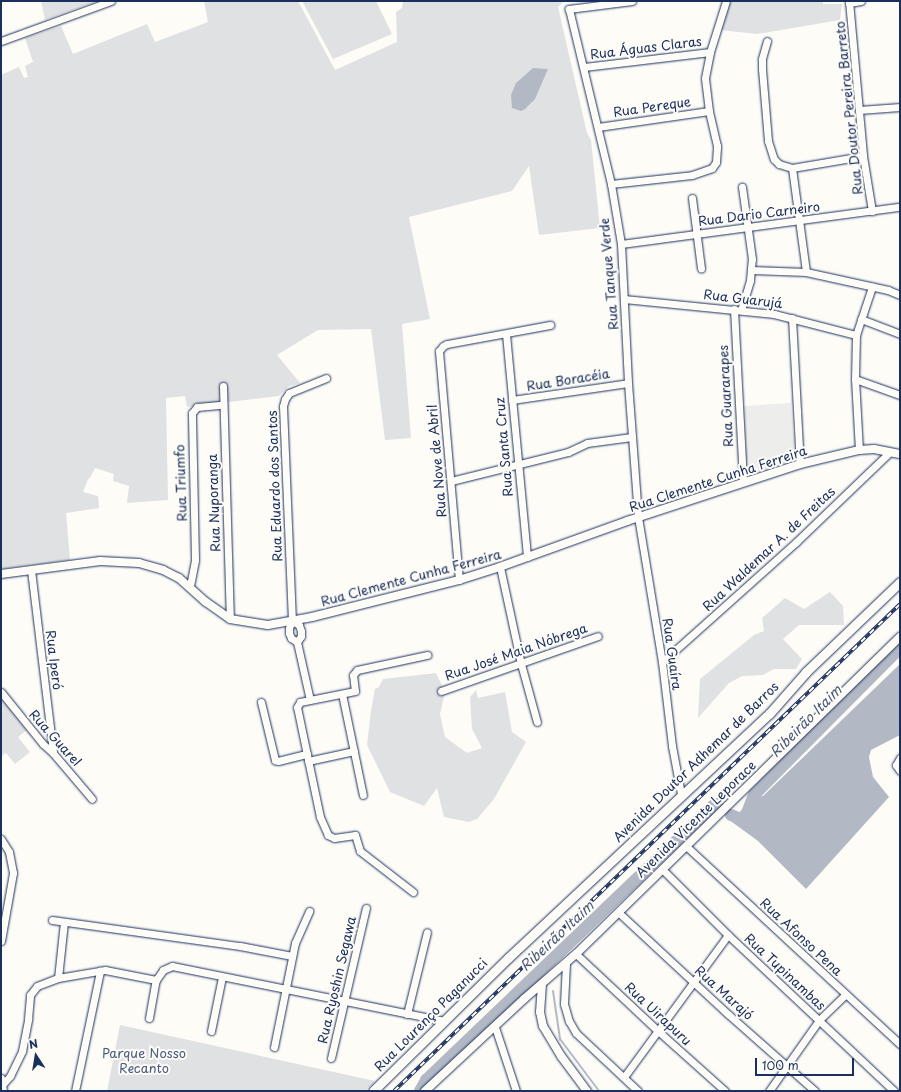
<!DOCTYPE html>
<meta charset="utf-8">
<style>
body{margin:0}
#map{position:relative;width:901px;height:1092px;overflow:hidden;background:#fdfcf7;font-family:"Playpen Sans",sans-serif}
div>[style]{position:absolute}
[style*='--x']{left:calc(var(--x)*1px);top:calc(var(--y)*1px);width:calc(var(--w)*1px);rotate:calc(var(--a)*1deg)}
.built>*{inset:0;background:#edeeec}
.green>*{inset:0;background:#e0e1e3}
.water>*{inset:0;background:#b3b8c5}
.stream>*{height:2px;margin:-1px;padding:0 1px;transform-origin:1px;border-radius:1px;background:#b3b8c5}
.river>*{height:12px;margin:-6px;padding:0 6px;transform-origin:6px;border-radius:6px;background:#b3b8c5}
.roads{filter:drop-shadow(0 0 1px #1b2f5e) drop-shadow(0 0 1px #1b2f5e)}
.minor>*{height:7px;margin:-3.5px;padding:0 3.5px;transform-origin:3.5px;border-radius:3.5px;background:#fdfcf7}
.tertiary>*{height:8px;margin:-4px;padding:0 4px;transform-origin:4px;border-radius:4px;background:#fdfcf7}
.secondary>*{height:9px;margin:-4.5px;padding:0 4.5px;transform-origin:4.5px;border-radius:4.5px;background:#fdfcf7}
.rail>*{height:3.5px;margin-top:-1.75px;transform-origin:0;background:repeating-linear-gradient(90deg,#fdfcf7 0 6px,#1b2f5e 0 12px);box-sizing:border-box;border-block:1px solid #1b2f5e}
span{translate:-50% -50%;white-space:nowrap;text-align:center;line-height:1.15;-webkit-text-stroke:4px #fdfcf7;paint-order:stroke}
.street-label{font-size:13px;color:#1b2f5e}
.park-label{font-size:13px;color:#4c5c7f}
.water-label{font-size:14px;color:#49587d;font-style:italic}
.frame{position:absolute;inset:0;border:2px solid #1b2f5e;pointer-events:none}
.north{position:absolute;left:16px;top:1036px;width:40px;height:40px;-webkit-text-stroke:3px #fdfcf7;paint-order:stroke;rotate:348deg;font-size:11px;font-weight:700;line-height:16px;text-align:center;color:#1b2f5e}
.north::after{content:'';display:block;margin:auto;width:14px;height:18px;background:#1b2f5e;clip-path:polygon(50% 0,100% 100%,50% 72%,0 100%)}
.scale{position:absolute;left:755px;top:1058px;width:99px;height:18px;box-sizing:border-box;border:2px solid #1b2f5e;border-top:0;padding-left:5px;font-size:12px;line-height:14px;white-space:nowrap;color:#1b2f5e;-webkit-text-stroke:3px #fdfcf7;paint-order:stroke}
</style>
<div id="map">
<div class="built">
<i style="clip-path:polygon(791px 403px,795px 460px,753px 473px,748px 471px,746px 467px,744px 406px)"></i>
</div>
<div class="green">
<i style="clip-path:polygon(41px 1px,98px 1px,45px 20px)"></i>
<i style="clip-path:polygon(204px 1px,298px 1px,335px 70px,397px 42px,396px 12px,402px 8px,403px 1px,564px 1px,558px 7px,587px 133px,591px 140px,600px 228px,539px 235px,529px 166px,512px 191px,409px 217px,430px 319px,402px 324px,411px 438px,385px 440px,371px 329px,318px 330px,277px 355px,300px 383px,289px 386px,279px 396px,187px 407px,185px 396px,166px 398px,168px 500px,127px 503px,129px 486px,113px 481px,114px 474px,95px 468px,90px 478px,88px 479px,83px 492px,98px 496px,99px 508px,66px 513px,70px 560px,1px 569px,1px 75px,19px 67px,24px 78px,28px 77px,25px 66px,33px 62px,25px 38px,61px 26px,73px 54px,147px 24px,155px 42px,208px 22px)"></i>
<i style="clip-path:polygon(302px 1px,376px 1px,392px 34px,333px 59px)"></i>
<i style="clip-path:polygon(728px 1px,823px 1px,823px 4px,842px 4px,840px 20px,757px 34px,720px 30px)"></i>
<i style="clip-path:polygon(830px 592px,843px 606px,844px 625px,799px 625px,783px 639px,802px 659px,796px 669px,774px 669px,763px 675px,742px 676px,729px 683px,698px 718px,700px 679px,754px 635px,764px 631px,762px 618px,785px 598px,804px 609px)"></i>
<i style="clip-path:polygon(436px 673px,445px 692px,440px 714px,445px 737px,467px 753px,482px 748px,472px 729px,470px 697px,476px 690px,478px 698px,505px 692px,512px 732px,526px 742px,494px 799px,477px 819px,469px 822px,444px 817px,437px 788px,424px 806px,390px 792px,367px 745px,371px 711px,375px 689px,379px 687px,383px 679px)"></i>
<i style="clip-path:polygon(1px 695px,27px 730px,18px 737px,30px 752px,15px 764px,6px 753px,1px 756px)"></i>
<i style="clip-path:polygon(120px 1025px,375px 1081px,365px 1091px,107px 1091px)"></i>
</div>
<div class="water">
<i style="clip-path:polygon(533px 68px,548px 69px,535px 99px,525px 109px,521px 111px,512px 108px,511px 95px,516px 83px)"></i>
<i style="clip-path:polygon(900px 664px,900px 735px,871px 750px,869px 757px,873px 777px,889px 797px,806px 889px,758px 841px,732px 822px,751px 798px,763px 796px)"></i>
</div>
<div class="stream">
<i style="--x:526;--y:987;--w:5;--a:11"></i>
<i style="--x:553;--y:991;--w:49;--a:81.7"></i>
<i style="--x:560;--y:1039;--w:65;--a:53.1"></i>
</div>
<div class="river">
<i style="--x:747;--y:813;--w:19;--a:-69"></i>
<i style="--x:754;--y:795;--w:207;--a:-45.2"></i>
<i style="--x:731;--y:815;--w:21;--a:23"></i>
<i style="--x:420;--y:1091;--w:13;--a:-61"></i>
<i style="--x:426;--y:1080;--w:400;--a:-43.7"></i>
<i style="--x:715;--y:804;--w:2;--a:0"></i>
</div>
<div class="roads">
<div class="minor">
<i style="--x:632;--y:1;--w:64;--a:172.8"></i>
<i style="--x:569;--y:9;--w:180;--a:76.5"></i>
<i style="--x:611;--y:184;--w:61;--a:80.5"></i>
<i style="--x:621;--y:244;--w:139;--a:87.1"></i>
<i style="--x:628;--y:383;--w:134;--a:85.7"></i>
<i style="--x:638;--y:517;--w:147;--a:80.6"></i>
<i style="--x:662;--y:662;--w:85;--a:83.2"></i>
<i style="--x:672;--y:746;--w:49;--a:79.4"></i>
<i style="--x:849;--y:1;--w:156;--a:84.8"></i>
<i style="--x:863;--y:156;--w:56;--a:80.7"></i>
<i style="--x:849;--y:3;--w:12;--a:-9"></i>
<i style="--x:1;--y:41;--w:117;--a:-20"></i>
<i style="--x:767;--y:41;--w:19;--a:106"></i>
<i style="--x:762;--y:59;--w:10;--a:90"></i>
<i style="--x:762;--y:69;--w:72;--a:85.2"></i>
<i style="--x:768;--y:141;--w:19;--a:72"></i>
<i style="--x:774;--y:159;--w:7;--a:45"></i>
<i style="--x:779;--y:164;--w:14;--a:17"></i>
<i style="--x:584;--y:67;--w:127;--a:-6.8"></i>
<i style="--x:859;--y:110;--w:41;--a:-4.2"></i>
<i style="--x:598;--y:127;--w:112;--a:-8.2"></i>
<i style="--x:792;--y:168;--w:105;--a:82.3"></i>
<i style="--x:792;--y:168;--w:72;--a:-9.6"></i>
<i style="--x:611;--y:184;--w:81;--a:-6.3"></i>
<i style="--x:692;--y:175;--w:21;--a:-19"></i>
<i style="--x:712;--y:168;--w:7;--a:-56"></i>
<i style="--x:716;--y:162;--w:16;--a:-86"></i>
<i style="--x:717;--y:146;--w:36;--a:-103"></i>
<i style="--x:709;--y:111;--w:33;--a:-97"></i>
<i style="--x:705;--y:78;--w:26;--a:-79"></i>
<i style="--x:710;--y:52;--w:53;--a:-72.6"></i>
<i style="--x:692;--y:198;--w:71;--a:82.7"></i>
<i style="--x:621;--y:244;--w:281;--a:-7.6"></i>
<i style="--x:752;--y:270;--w:54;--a:2.1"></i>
<i style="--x:806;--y:272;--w:84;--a:12.4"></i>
<i style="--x:888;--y:290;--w:13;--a:23"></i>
<i style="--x:624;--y:299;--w:151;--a:5.7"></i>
<i style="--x:774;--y:314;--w:85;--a:14.4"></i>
<i style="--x:734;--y:309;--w:173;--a:87"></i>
<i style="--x:741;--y:310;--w:31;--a:-73"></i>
<i style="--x:750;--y:280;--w:21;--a:-85"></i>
<i style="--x:752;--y:259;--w:73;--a:-97.9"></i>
<i style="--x:792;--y:318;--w:146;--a:86.9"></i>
<i style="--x:861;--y:319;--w:42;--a:21"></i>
<i style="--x:506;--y:334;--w:224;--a:84.6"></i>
<i style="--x:855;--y:379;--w:48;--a:19.6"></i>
<i style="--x:223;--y:386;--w:233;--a:88.3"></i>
<i style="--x:512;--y:400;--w:117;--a:-8.3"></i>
<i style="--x:859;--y:450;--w:71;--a:-93.2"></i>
<i style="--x:855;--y:379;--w:44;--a:-88.7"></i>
<i style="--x:856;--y:335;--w:51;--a:-71.6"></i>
<i style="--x:451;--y:481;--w:121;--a:-13.9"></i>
<i style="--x:568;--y:452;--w:21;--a:-25"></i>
<i style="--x:587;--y:443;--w:45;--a:-7.6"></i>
<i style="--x:500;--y:567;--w:99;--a:77.8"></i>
<i style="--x:521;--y:664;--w:60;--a:74.6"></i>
<i style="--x:31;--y:570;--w:184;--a:83.1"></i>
<i style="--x:459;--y:580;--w:230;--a:-95"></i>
<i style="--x:439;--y:351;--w:6;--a:-51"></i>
<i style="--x:443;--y:346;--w:4;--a:-27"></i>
<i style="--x:447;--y:344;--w:105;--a:-10.5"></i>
<i style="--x:190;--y:586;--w:26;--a:-79"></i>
<i style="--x:195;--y:560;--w:147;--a:-91.2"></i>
<i style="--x:192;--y:413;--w:8;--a:-50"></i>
<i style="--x:197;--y:407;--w:25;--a:-5"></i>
<i style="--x:292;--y:621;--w:8;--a:30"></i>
<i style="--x:299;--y:625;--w:6;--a:72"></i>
<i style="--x:301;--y:631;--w:5;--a:90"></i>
<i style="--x:301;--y:636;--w:7;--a:124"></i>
<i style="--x:297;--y:642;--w:59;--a:77.4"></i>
<i style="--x:297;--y:642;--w:7;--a:-146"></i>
<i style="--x:291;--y:638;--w:5;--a:-112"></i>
<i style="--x:289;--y:633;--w:5;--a:-90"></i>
<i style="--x:289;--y:628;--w:8;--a:-67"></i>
<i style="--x:292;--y:621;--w:215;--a:-92.4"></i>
<i style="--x:283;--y:406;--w:7;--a:-74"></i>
<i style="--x:285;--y:399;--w:7;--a:-56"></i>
<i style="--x:289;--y:393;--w:40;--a:-22"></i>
<i style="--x:662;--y:662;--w:180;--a:-41.8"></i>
<i style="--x:796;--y:542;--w:130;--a:-43.8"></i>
<i style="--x:441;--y:691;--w:166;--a:-19.3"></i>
<i style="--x:1;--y:692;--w:67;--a:51.1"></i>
<i style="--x:43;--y:744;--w:13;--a:42"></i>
<i style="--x:53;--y:753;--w:60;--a:49.7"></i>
<i style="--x:342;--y:694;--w:103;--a:78.3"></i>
<i style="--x:261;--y:702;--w:60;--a:76.4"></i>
<i style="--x:275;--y:760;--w:3;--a:18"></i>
<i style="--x:278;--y:761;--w:30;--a:-14"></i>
<i style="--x:900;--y:758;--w:8;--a:120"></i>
<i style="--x:896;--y:765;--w:7;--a:56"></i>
<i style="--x:308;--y:761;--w:47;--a:-12.3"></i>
<i style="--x:1;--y:839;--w:15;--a:58"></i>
<i style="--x:9;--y:852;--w:21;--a:79"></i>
<i style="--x:13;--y:873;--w:69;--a:100"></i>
<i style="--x:686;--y:846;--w:292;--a:42.8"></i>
<i style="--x:662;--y:869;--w:93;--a:45"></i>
<i style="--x:728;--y:935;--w:228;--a:43.2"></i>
<i style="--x:413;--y:892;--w:67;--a:-142.3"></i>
<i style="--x:360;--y:851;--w:17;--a:-107"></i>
<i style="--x:355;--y:835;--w:21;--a:172"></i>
<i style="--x:334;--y:838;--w:7;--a:-153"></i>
<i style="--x:328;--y:835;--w:20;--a:-114"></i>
<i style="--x:320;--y:817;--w:112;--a:-101.8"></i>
<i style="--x:297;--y:707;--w:6;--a:-59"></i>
<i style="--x:300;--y:702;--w:56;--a:-11.3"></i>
<i style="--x:355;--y:691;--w:16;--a:-97"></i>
<i style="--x:353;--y:675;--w:6;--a:-51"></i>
<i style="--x:357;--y:670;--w:72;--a:-12.1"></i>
<i style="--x:618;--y:912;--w:151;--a:42.9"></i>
<i style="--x:729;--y:1015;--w:115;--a:41.5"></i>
<i style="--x:52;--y:920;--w:190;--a:7.9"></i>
<i style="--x:240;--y:946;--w:53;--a:10.9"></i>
<i style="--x:576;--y:954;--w:112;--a:43.2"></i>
<i style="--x:658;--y:1031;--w:90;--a:41.8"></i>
<i style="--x:566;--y:963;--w:41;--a:92.8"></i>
<i style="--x:564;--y:1004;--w:18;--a:74"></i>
<i style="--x:569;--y:1021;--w:14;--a:60"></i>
<i style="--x:576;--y:1033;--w:85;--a:43.1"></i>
<i style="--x:58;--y:978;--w:56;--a:-83.9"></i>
<i style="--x:407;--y:1014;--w:84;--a:-76.3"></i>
<i style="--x:149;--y:1018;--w:39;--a:-80"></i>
<i style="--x:156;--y:980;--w:12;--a:-55"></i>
<i style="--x:163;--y:970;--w:10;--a:-24"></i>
<i style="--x:172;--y:966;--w:278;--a:11.4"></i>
<i style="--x:495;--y:1027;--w:67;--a:71.8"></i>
<i style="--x:211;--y:1031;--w:55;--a:-78.5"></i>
<i style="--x:274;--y:1047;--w:106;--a:-78.6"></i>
<i style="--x:295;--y:943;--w:35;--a:-66"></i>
<i style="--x:331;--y:1058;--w:154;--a:-76.9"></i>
<i style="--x:624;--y:1077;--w:176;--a:-53.8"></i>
<i style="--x:1;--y:1078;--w:13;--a:81"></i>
<i style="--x:3;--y:1084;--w:11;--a:-49"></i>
<i style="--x:10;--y:1076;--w:28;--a:-64"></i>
<i style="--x:22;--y:1051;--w:33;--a:-79"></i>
<i style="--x:28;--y:1019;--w:24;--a:-85"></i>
<i style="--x:30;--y:995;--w:11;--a:-52"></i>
<i style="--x:37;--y:986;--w:22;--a:-21"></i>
<i style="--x:58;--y:978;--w:48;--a:-9.7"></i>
<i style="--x:105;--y:970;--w:52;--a:11.1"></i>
<i style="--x:75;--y:1091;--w:123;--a:-78.2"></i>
<i style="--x:769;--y:1091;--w:87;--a:-54.8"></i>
<i style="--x:819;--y:1020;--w:36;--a:-44"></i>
</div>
<div class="tertiary">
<i style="--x:1;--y:574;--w:100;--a:-7.5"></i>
<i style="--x:100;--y:561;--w:39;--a:3"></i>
<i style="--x:139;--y:563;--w:25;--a:16"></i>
<i style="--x:163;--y:570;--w:18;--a:27"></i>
<i style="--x:179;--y:578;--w:36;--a:42"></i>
<i style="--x:206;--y:602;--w:29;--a:35"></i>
<i style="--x:230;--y:619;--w:38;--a:9"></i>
<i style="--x:268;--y:625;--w:45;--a:-10.3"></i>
<i style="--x:312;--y:617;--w:152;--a:-14.1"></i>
<i style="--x:459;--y:580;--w:43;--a:-17.6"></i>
<i style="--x:500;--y:567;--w:135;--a:-19.9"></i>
<i style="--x:627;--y:521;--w:182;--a:-18.2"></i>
<i style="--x:800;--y:464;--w:61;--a:-13.3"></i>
<i style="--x:859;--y:450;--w:15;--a:-4"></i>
<i style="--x:874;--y:449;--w:26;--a:11"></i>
<i style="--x:542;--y:984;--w:28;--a:94"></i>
<i style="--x:540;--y:1012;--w:14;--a:78"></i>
<i style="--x:543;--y:1026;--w:35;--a:59"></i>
<i style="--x:561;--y:1056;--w:44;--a:53.4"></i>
<i style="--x:425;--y:1091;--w:135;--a:-42.9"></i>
<i style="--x:524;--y:999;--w:69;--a:-40.9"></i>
<i style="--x:576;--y:954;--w:453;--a:-44.4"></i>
</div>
<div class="secondary">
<i style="--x:373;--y:1091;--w:190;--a:-44.6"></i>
<i style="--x:508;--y:958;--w:357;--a:-43.1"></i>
<i style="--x:769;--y:714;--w:56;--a:-48.6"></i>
<i style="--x:806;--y:672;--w:130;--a:-43.8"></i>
</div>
</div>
<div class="rail">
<i style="--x:394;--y:1091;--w:702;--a:-43.9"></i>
</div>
<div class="street-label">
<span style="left:646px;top:48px;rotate:-7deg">Rua Águas Claras</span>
<span style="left:652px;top:107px;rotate:-8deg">Rua Pereque</span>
<span style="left:849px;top:108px;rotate:-96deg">Rua Doutor Pereira Barreto</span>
<span style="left:759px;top:214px;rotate:-7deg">Rua Dario Carneiro</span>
<span style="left:609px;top:274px;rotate:-95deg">Rua Tanque Verde</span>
<span style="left:743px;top:299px;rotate:7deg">Rua Guarujá</span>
<span style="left:568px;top:380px;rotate:-9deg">Rua Boracéia</span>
<span style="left:726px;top:396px;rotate:-93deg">Rua Guararapes</span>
<span style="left:504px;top:447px;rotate:-95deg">Rua Santa Cruz</span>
<span style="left:437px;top:461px;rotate:-95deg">Rua Nove de Abril</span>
<span style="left:718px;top:479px;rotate:-18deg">Rua Clemente Cunha Ferreira</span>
<span style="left:181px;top:483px;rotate:-92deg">Rua Triumfo</span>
<span style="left:275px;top:486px;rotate:-92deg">Rua Eduardo dos Santos</span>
<span style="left:214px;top:503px;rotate:-92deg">Rua Nuporanga</span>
<span style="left:769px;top:549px;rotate:-43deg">Rua Waldemar A. de Freitas</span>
<span style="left:411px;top:578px;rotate:-15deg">Rua Clemente Cunha Ferreira</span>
<span style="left:516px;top:652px;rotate:-19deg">Rua José Maia Nóbrega</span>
<span style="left:672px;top:654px;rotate:82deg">Rua Guaíra</span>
<span style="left:54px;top:660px;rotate:83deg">Rua Iperó</span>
<span style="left:55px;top:738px;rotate:48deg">Rua Guarel</span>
<span style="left:696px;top:762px;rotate:-44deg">Avenida Doutor Adhemar de Barros</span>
<span style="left:696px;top:819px;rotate:-44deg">Avenida Vicente Leporace</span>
<span style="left:801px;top:937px;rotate:43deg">Rua Afonso Pena</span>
<span style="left:785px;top:972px;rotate:43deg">Rua Tupinambas</span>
<span style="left:337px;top:980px;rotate:-77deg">Rua Ryoshin Segawa</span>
<span style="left:724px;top:993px;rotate:42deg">Rua Marajó</span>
<span style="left:658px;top:1014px;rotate:43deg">Rua Uirapuru</span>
<span style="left:431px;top:1015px;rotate:-45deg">Rua Lourenço Paganucci</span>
</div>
<div class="park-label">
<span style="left:144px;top:1061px">Parque Nosso<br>Recanto</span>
</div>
<div class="water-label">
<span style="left:806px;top:721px;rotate:-45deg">Ribeirão Itaim</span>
<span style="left:557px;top:936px;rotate:-43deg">Ribeirão Itaim</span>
</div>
<div class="frame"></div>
<div class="north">N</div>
<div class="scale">100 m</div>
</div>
